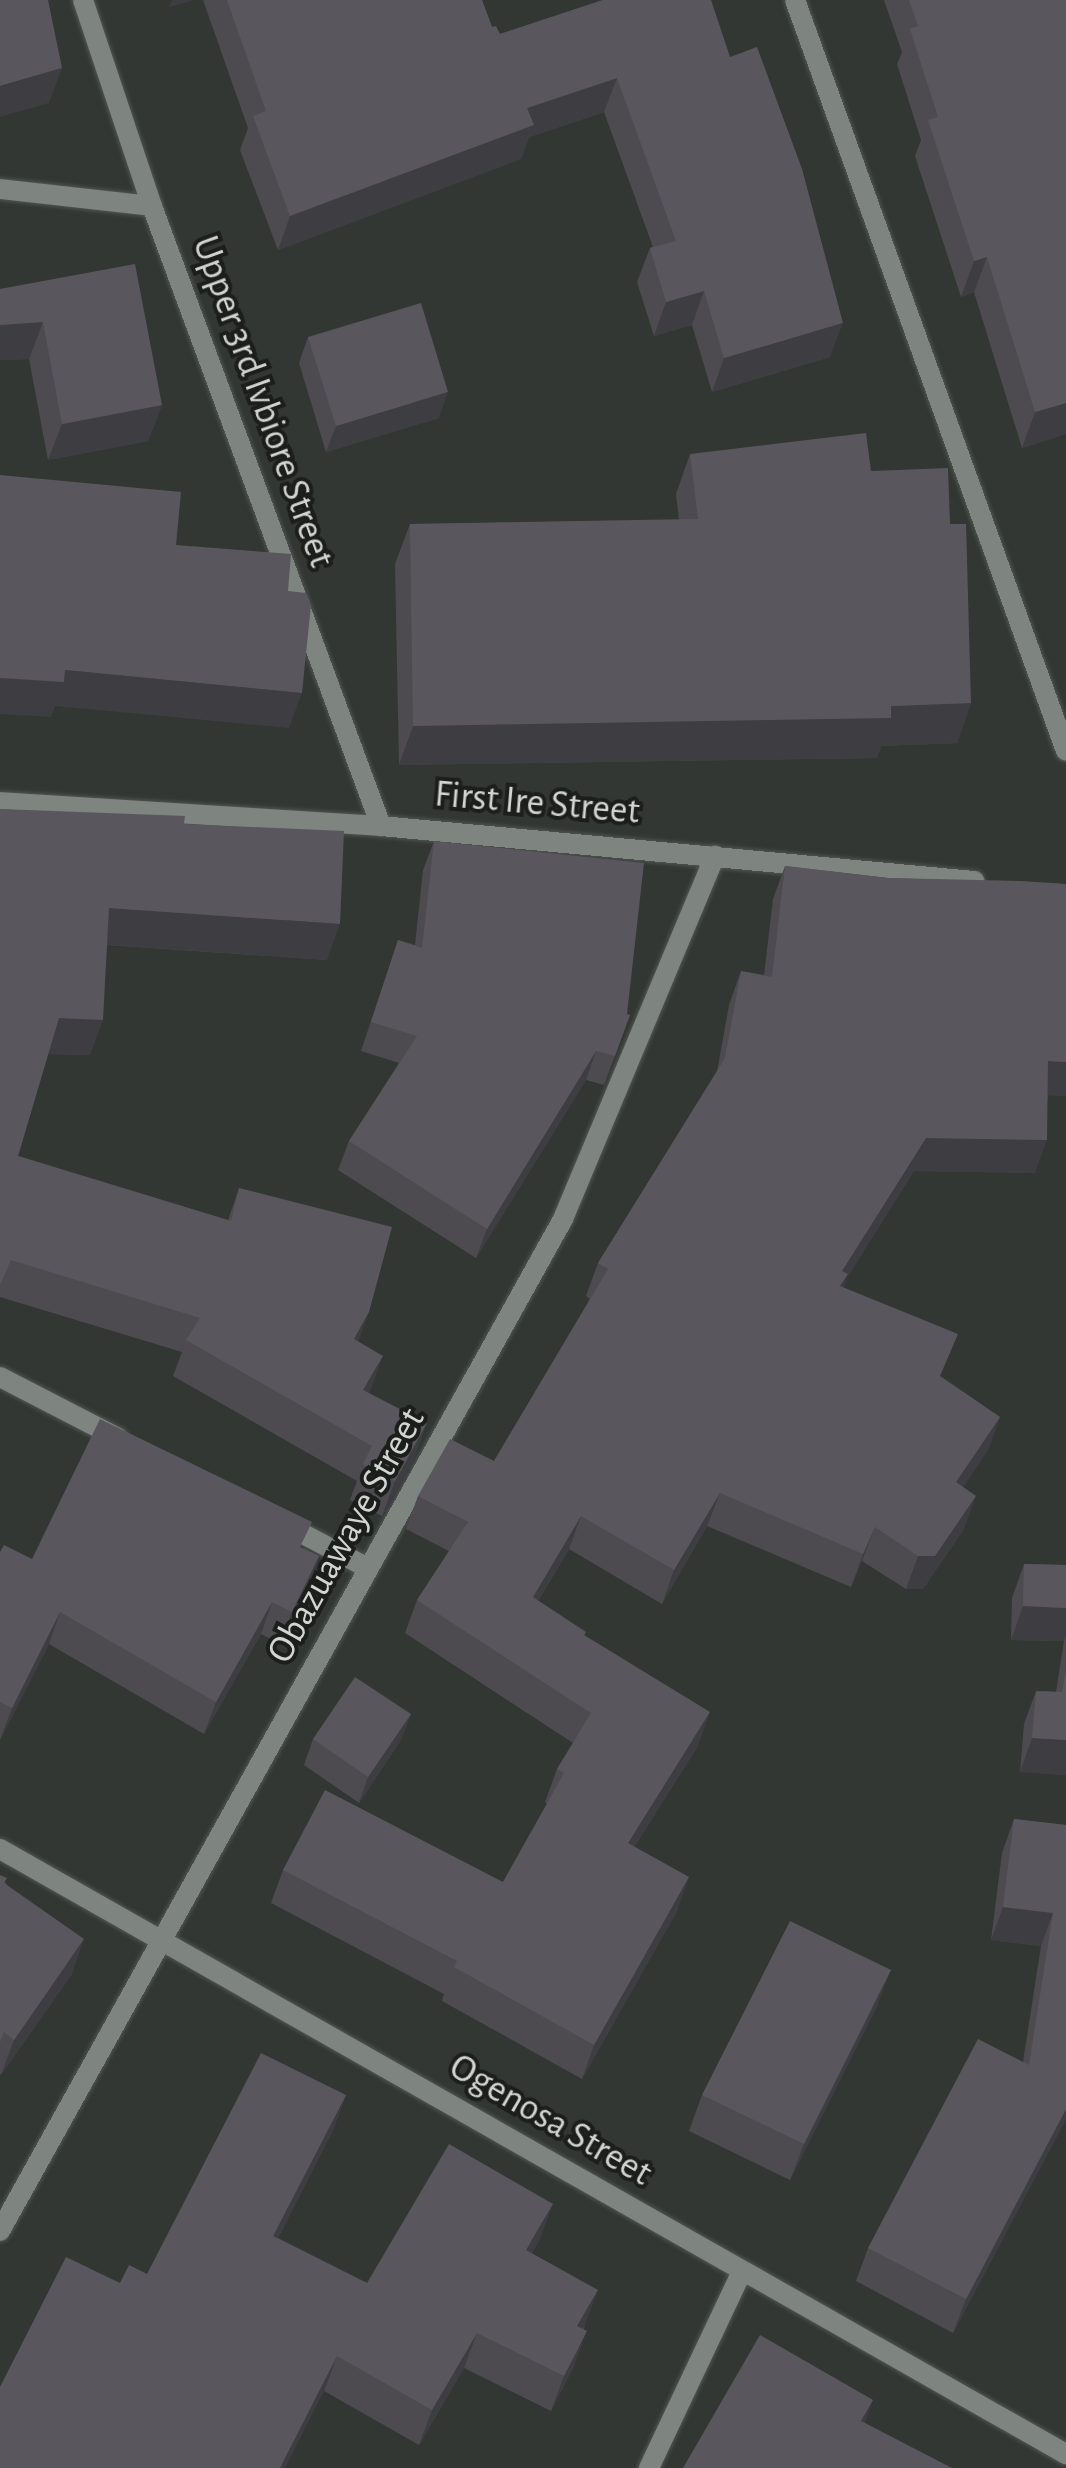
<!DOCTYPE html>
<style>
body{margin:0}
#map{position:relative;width:1066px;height:2468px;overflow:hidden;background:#323733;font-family:"Alegreya Sans",sans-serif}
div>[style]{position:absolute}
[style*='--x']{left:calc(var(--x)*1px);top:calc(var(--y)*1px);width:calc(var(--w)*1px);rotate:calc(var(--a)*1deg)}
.roads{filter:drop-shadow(0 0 2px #515552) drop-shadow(0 0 2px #515552)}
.minor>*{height:20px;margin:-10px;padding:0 10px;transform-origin:10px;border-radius:10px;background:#7e847f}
.wall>*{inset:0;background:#4d4b50}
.shaded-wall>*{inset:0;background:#3e3d41}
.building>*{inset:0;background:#59575d}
span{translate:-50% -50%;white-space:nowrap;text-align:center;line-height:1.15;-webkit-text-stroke:8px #1c1e1c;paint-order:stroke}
.street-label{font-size:38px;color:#d2d5d3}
</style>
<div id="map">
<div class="roads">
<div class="minor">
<i style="--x:83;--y:0;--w:217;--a:71.5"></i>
<i style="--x:152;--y:206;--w:661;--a:69.73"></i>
<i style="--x:795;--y:0;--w:798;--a:70.16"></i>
<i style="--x:0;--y:189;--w:153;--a:6.4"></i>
<i style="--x:0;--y:802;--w:382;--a:3.6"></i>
<i style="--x:381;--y:826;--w:596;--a:5.3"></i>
<i style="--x:0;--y:1377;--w:133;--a:27.3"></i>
<i style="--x:286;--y:1525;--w:93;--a:27.7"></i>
<i style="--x:0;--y:1849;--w:1226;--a:29.58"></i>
<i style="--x:0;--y:2231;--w:1158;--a:-60.91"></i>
<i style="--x:563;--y:1219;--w:394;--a:-67.3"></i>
<i style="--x:649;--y:2468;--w:218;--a:-64.7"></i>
</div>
</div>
<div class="wall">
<i style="clip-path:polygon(203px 0,482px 0,492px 27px,500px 34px,603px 0,830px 357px,712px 392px,692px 325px,654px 336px,637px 282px,650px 248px,653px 247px,604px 112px,529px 137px,521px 159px,278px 250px,240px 150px,248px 128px)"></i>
<i style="clip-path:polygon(884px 0,1066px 0,1066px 434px,1022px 448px,974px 292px,961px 297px,915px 156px,921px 140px,897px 64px,902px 52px)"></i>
<i style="clip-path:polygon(0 289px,162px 405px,148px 441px,48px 460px,29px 359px,0 360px)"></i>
<i style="clip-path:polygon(308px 337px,439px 418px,326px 452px,299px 363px)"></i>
<i style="clip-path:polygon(690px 454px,871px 471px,950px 524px,971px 703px,957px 743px,881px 746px,877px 758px,399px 765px,395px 564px,410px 524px,679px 520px,676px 494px)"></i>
<i style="clip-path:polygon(0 809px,184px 824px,327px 960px,107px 945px,90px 1055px,48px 1054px,18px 1156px,228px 1220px,239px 1188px,358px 1342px,369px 1393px,414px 1459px,382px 1516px,350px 1500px,357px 1481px,173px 1376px,182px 1352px,0 1297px)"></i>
<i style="clip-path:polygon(434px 841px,627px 1014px,630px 1015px,604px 1085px,586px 1080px,476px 1258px,338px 1170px,349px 1141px,399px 1063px,361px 1051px,398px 940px,415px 945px,423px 870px)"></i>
<i style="clip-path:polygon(785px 866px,888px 878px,1066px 884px,1066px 1096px,1048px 1095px,1035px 1173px,914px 1171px,846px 1279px,843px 1287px,941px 1377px,1000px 1417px,988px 1450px,963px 1487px,964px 1529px,923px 1589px,906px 1589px,862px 1561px,851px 1587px,707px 1526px,662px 1604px,569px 1549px,538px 1601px,585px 1636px,698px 1746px,634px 1847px,677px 1911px,582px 2079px,442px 2001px,444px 1994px,271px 1903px,283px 1870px,503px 1882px,547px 1804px,545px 1802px,557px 1769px,573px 1743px,405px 1633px,417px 1600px,449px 1551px,406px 1529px,418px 1496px,494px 1461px,590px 1299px,586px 1296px,598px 1263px,717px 1072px,729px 1005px,741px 971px,764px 975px,773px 899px)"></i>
<i style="clip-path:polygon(303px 1548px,319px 1556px,308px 1588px,280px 1644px,261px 1634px,204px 1734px,49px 1644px,0 1740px,0 1552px,32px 1559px)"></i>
<i style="clip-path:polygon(1024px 1564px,1066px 1565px,1066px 1775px,1020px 1772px,1024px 1724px,1036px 1691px,1056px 1692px,1064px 1641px,1011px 1640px,1012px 1598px)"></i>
<i style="clip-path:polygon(411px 1714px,401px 1740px,359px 1803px,304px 1765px,313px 1739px)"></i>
<i style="clip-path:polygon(1014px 1819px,1066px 1825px,1066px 2119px,953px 2333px,856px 2281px,868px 2248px,1023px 2062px,1041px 1946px,991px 1940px,1002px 1853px)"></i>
<i style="clip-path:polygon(0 1875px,72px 1974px,1px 2075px,0 2074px)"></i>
<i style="clip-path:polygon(877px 2006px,790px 2180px,689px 2131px,702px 2095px)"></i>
<i style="clip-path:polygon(346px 2095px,333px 2130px,278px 2238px,367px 2283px,540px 2239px,532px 2253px,585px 2325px,574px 2366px,551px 2411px,464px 2368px,419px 2445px,324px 2391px,120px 2283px,147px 2274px)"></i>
</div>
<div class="shaded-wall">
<i style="clip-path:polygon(172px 0,194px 0,169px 7px)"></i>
<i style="clip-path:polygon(62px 68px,49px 103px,0 117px,0 86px)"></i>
<i style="clip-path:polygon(617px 78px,604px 112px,529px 137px,521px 159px,278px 250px,290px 216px,527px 108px)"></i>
<i style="clip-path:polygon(987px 257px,974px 292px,961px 297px,974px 261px)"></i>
<i style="clip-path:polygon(704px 291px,692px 325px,654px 336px,666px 302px)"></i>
<i style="clip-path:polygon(43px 322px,29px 359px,0 360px,0 325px)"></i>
<i style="clip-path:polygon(843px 323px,830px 357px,712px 392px,724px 358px)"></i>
<i style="clip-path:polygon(448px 392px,439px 418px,326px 452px,336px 426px)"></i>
<i style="clip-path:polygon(1066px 403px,1066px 434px,1022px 448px,1035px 412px)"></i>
<i style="clip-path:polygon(162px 405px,148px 441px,48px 460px,62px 424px)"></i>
<i style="clip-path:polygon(65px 670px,302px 693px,289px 728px,55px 706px,51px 717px,0 714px,0 678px)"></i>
<i style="clip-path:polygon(971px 703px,957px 743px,881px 746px,877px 758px,399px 765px,413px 726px)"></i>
<i style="clip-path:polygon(109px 908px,340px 924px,327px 960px,96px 944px)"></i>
<i style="clip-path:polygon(59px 1018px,103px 1020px,90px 1055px,46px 1054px)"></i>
<i style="clip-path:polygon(596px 1051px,586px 1080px,476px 1258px,487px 1229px)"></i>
<i style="clip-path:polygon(1048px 1061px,1066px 1062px,1066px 1096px,1036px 1095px)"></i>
<i style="clip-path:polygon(926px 1138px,1047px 1140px,1035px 1173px,914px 1171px,846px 1279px,836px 1308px,842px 1271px)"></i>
<i style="clip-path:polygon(369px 1312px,356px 1348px,354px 1339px)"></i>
<i style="clip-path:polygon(383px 1356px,370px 1392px,350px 1426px,363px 1390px)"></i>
<i style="clip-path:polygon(1000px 1417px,988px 1450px,944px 1516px,956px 1482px)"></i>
<i style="clip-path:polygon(427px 1423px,414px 1459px,382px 1516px,395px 1481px)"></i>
<i style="clip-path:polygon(720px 1493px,707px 1526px,662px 1604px,674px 1570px)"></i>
<i style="clip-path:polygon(976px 1496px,964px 1529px,923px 1589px,906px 1589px,918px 1556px)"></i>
<i style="clip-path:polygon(581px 1516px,569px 1549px,520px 1630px,533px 1597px)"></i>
<i style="clip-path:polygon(875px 1527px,862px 1561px,851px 1587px,863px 1554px)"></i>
<i style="clip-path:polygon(319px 1556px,308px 1588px,280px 1644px,292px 1612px)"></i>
<i style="clip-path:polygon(272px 1602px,261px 1634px,204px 1734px,216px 1702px)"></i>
<i style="clip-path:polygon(1023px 1606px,1066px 1608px,1066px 1636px,1064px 1641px,1011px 1640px)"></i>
<i style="clip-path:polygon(60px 1612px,49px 1644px,0 1740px,12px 1708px)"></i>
<i style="clip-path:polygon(710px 1712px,698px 1746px,616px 1877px,628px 1843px)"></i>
<i style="clip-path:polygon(411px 1714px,401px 1740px,359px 1803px,368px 1777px)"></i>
<i style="clip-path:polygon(1032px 1738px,1066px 1740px,1066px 1775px,1020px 1772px)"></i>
<i style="clip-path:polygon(689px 1877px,677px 1911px,582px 2079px,594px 2045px)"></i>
<i style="clip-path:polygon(1003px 1907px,1053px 1913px,1041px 1946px,991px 1940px)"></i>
<i style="clip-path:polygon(84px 1939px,72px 1974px,1px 2075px,14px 2040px)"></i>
<i style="clip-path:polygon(891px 1970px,877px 2006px,790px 2180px,804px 2144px)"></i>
<i style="clip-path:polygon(346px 2095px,333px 2130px,261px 2271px,273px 2236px)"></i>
<i style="clip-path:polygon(1066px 2109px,1066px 2119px,953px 2333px,966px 2299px)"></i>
<i style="clip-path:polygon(553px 2204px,540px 2239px,513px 2285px,526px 2250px)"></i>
<i style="clip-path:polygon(598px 2290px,585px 2325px,565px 2361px,577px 2326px)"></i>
<i style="clip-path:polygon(587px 2331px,574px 2366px,551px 2411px,564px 2376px)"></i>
<i style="clip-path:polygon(477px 2333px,464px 2368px,419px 2445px,432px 2410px)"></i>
<i style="clip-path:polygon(337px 2356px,324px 2391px,285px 2468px,280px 2468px)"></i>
<i style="clip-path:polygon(873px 2400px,862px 2431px,861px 2421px)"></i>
</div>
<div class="building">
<i style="clip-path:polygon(0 0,48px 0,62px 68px,0 86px)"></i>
<i style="clip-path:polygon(227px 0,482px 0,492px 27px,496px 26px,500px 34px,603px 0,711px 0,730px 57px,757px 47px,802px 169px,843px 323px,724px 358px,704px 291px,666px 302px,650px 248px,676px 241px,617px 78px,527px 108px,534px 125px,290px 216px,253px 116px,266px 111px)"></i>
<i style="clip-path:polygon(909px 0,1066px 0,1066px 403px,1035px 412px,987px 257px,974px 261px,928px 120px,938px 117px,910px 29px,918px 26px)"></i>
<i style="clip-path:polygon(135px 264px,162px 405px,62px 424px,43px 322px,0 325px,0 289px)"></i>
<i style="clip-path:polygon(421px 303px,448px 392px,336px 426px,308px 337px)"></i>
<i style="clip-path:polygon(866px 433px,871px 471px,948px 468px,950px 524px,966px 524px,971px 703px,891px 706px,891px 718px,413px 726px,410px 524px,698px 519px,690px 454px)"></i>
<i style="clip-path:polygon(0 475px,181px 492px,176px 545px,291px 554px,288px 591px,306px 593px,311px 605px,302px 693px,65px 670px,64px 682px,0 678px)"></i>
<i style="clip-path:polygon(0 809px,185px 816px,184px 824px,344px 831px,340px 924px,109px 908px,103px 1020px,59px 1018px,18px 1156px,231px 1221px,239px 1188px,392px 1227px,369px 1312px,354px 1339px,383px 1356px,363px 1390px,427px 1423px,395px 1481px,363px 1464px,372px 1446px,186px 1340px,200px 1318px,11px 1260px,0 1285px)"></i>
<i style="clip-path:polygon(434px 841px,644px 863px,627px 1014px,630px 1015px,615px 1056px,596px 1051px,487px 1229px,349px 1141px,417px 1036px,371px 1022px,398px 940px,422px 948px)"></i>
<i style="clip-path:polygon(785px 866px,888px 878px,1022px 881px,1066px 884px,1066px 1062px,1048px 1061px,1047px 1140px,926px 1138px,842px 1271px,848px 1274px,840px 1286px,958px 1334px,940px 1376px,1000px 1417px,956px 1482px,976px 1496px,935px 1556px,918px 1556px,875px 1527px,863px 1554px,720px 1493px,674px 1570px,581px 1516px,533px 1597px,586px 1632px,584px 1635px,710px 1712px,628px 1843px,689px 1877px,594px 2045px,454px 1967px,457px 1961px,283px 1870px,325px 1790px,503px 1882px,564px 1773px,557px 1769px,591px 1713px,417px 1600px,468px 1522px,418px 1496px,450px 1439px,494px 1461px,608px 1269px,598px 1263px,725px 1058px,741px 971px,772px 977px)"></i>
<i style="clip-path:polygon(100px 1419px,312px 1522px,300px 1547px,319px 1556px,292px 1612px,272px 1602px,216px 1702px,60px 1612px,12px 1708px,0 1702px,0 1552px,4px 1545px,32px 1559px)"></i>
<i style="clip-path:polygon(1024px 1564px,1066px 1565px,1066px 1608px,1023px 1606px)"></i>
<i style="clip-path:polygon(1066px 1671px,1066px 1740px,1032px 1738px,1036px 1691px,1062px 1692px)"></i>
<i style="clip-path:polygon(355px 1677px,411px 1714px,368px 1777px,313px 1739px)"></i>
<i style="clip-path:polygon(1014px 1819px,1066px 1825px,1066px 2109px,966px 2299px,868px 2248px,978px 2039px,1029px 2065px,1053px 1913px,1003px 1907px)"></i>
<i style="clip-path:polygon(0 1875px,7px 1878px,4px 1883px,84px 1939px,14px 2040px,4px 2032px,0 2042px)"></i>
<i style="clip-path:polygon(790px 1921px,891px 1970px,804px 2144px,702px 2095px)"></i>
<i style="clip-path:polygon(261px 2053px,346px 2095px,273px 2236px,367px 2283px,449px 2144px,553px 2204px,526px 2250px,598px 2290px,577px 2326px,587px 2331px,564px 2376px,477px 2333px,432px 2410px,337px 2356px,280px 2468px,0 2468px,0 2387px,66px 2257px,120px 2283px,129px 2265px,147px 2274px)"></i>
<i style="clip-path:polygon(760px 2335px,873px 2400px,861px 2421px,952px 2468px,683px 2468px)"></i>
</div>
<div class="street-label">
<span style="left:262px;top:402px;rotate:70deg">Upper 3rd Ivbiore Street</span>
<span style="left:537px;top:804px;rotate:5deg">First Ire Street</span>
<span style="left:347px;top:1536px;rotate:-61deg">Obazuawaye Street</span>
<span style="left:550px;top:2121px;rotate:30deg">Ogenosa Street</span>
</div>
</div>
